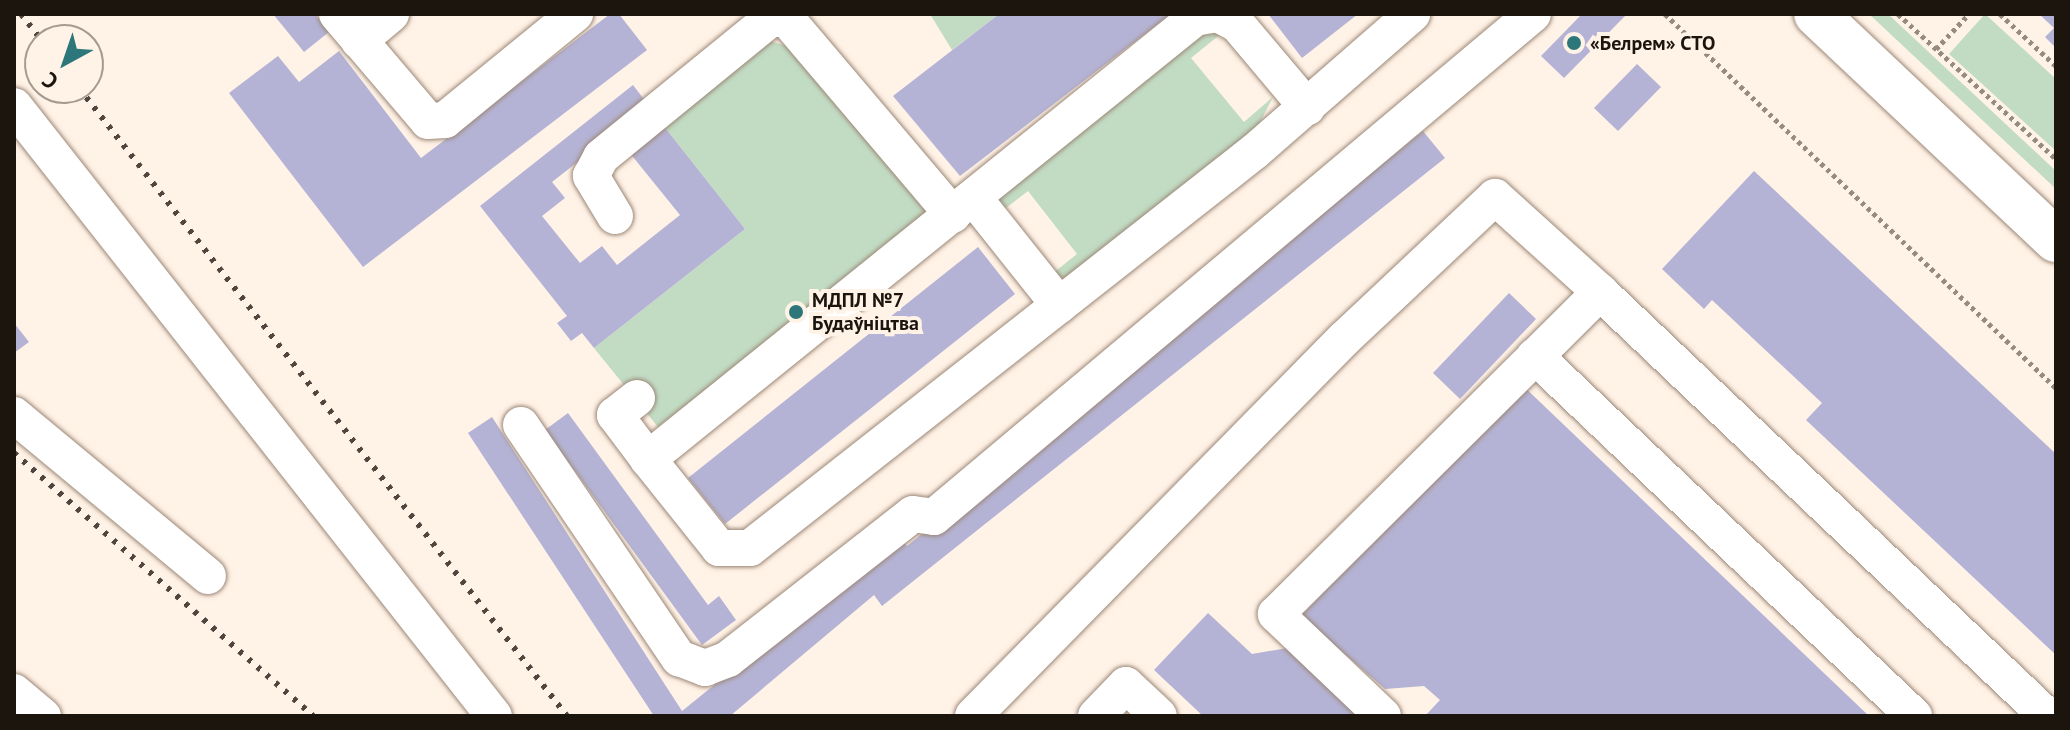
<!DOCTYPE html>
<meta charset="utf-8">
<style>
body{margin:0}
#map{position:relative;width:2070px;height:730px;overflow:hidden;background:#fff2e6;font-family:"PT Sans",sans-serif}
div>[style]{position:absolute}
[style*='--x']{left:calc(var(--x)*1px);top:calc(var(--y)*1px);width:calc(var(--w)*1px);rotate:calc(var(--a)*1deg)}
.green>*{inset:0;background:#c2dcc4}
.building>*{inset:0;background:#b5b3d5}
.path>*{height:5px;margin-top:-2.5px;transform-origin:0;background:repeating-linear-gradient(90deg,#968b82 0 4px,transparent 0 8px)}
.roads{filter:drop-shadow(0 0 2px #9c8877) drop-shadow(0 0 2px #9c8877)}
.minor>*{height:36px;margin:-18px;padding:0 18px;transform-origin:18px;border-radius:18px;background:#fff}
.major>*{height:44px;margin:-22px;padding:0 22px;transform-origin:22px;border-radius:22px;background:#fff}
.rail>*{height:6px;margin-top:-3px;transform-origin:0;background:repeating-linear-gradient(90deg,#4f473f 0 4px,transparent 0 12px)}
.dots>*{width:22px;height:22px;translate:-50% -50%;box-sizing:border-box;border:4px solid #fff2e6;border-radius:50%}
span{translate:-50% -50%;white-space:nowrap;text-align:center;line-height:1.15;-webkit-text-stroke:8px #fff2e6;paint-order:stroke}
.poi-label{font-size:20px;color:#1c150e;font-weight:700}
.left{translate:0 -50%;text-align:left}
.frame{position:absolute;inset:0;border:16px solid #1c150e;pointer-events:none}
.north{position:absolute;left:24px;top:24px;width:80px;height:80px;box-sizing:border-box;background:#fff2e6;border:2px solid #a49a90;border-radius:50%;rotate:220deg;font-size:22px;font-weight:700;line-height:32px;text-align:center;color:#1c150e}
.north::after{content:'';display:block;margin:auto;width:28px;height:36px;background:#2d777a;clip-path:polygon(50% 0,100% 100%,50% 72%,0 100%)}
</style>
<div id="map">
<div class="green">
<i style="clip-path:polygon(930px 14px,999px 14px,952px 50px)"></i>
<i style="clip-path:polygon(1869px 14px,1888px 14px,2056px 171px,2056px 189px)"></i>
<i style="clip-path:polygon(1985px 14px,2056px 79px,2055px 150px,1949px 54px)"></i>
<i style="clip-path:polygon(1222px 33px,1191px 58px,1244px 122px,1273px 97px,1256px 130px,1068px 279px,1052px 274px,1077px 254px,1028px 191px,1002px 211px,996px 198px,1202px 35px)"></i>
<i style="clip-path:polygon(760px 38px,793px 48px,926px 212px,925px 222px,658px 427px,594px 348px,745px 229px,663px 125px)"></i>
</div>
<div class="building">
<i style="clip-path:polygon(273px 14px,315px 14px,329px 32px,304px 52px)"></i>
<i style="clip-path:polygon(610px 14px,619px 14px,647px 50px,363px 267px,229px 93px,278px 56px,299px 82px,339px 51px,421px 158px)"></i>
<i style="clip-path:polygon(999px 14px,1171px 14px,960px 176px,893px 96px)"></i>
<i style="clip-path:polygon(1268px 14px,1358px 14px,1302px 58px)"></i>
<i style="clip-path:polygon(1582px 14px,1627px 14px,1564px 78px,1541px 56px)"></i>
<i style="clip-path:polygon(2039px 14px,2056px 14px,2056px 48px,2045px 37px,2054px 28px)"></i>
<i style="clip-path:polygon(1637px 64px,1661px 87px,1618px 131px,1594px 108px)"></i>
<i style="clip-path:polygon(633px 85px,649px 106px,552px 182px,565px 198px,542px 216px,580px 263px,602px 246px,617px 265px,680px 215px,629px 152px,663px 125px,745px 229px,594px 348px,582px 333px,571px 341px,557px 323px,567px 316px,480px 206px)"></i>
<i style="clip-path:polygon(1423px 131px,1445px 158px,882px 606px,874px 595px,730px 716px,654px 716px,468px 433px,492px 417px,682px 711px,899px 536px,907px 546px)"></i>
<i style="clip-path:polygon(1754px 171px,2056px 454px,2056px 655px,1806px 420px,1822px 403px,1712px 300px,1704px 309px,1662px 269px)"></i>
<i style="clip-path:polygon(978px 247px,1015px 294px,725px 524px,688px 478px)"></i>
<i style="clip-path:polygon(1509px 293px,1536px 319px,1460px 399px,1433px 373px)"></i>
<i style="clip-path:polygon(14px 323px,29px 342px,14px 353px)"></i>
<i style="clip-path:polygon(1521px 384px,1869px 716px,1425px 716px,1440px 700px,1424px 686px,1385px 689px,1301px 616px)"></i>
<i style="clip-path:polygon(568px 413px,708px 605px,719px 596px,736px 620px,702px 645px,545px 430px)"></i>
<i style="clip-path:polygon(1208px 613px,1252px 654px,1287px 648px,1361px 716px,1203px 716px,1154px 670px)"></i>
</div>
<div class="path">
<i style="--x:1665;--y:14;--w:541;--a:43.73"></i>
<i style="--x:1898;--y:14;--w:214;--a:42.5"></i>
<i style="--x:2000;--y:14;--w:76;--a:42.9"></i>
<i style="--x:1936;--y:49;--w:48;--a:-46.7"></i>
</div>
<div class="roads">
<div class="minor">
<i style="--x:337;--y:14;--w:140;--a:49.6"></i>
<i style="--x:428;--y:121;--w:17;--a:-3"></i>
<i style="--x:445;--y:120;--w:168;--a:-39.2"></i>
<i style="--x:1217;--y:14;--w:22;--a:170"></i>
<i style="--x:1195;--y:18;--w:703;--a:141.12"></i>
<i style="--x:648;--y:459;--w:114;--a:51.4"></i>
<i style="--x:719;--y:548;--w:31;--a:0"></i>
<i style="--x:750;--y:548;--w:641;--a:-38.16"></i>
<i style="--x:1254;--y:152;--w:210;--a:-41.1"></i>
<i style="--x:1218;--y:14;--w:21;--a:28"></i>
<i style="--x:1237;--y:24;--w:109;--a:49.9"></i>
<i style="--x:359;--y:41;--w:42;--a:-40.2"></i>
<i style="--x:14;--y:106;--w:776;--a:51.8"></i>
<i style="--x:974;--y:198;--w:137;--a:51.5"></i>
<i style="--x:615;--y:216;--w:47;--a:-121"></i>
<i style="--x:591;--y:176;--w:21;--a:-62"></i>
<i style="--x:601;--y:157;--w:217;--a:-39.2"></i>
<i style="--x:769;--y:20;--w:17;--a:-7"></i>
<i style="--x:786;--y:18;--w:258;--a:49.7"></i>
<i style="--x:1535;--y:356;--w:523;--a:43.53"></i>
<i style="--x:637;--y:398;--w:28;--a:142"></i>
<i style="--x:615;--y:415;--w:55;--a:53.1"></i>
<i style="--x:14;--y:415;--w:252;--a:39.7"></i>
<i style="--x:521;--y:425;--w:282;--a:55.9"></i>
<i style="--x:679;--y:658;--w:28;--a:21"></i>
<i style="--x:705;--y:668;--w:25;--a:-21"></i>
<i style="--x:728;--y:659;--w:235;--a:-38.1"></i>
<i style="--x:913;--y:514;--w:21;--a:8"></i>
<i style="--x:934;--y:517;--w:782;--a:-40.02"></i>
<i style="--x:14;--y:692;--w:38;--a:40"></i>
<i style="--x:973;--y:716;--w:530;--a:-45.46"></i>
<i style="--x:1345;--y:338;--w:206;--a:-43.2"></i>
<i style="--x:1495;--y:197;--w:142;--a:42.1"></i>
<i style="--x:1096;--y:716;--w:43;--a:-45.9"></i>
<i style="--x:1126;--y:685;--w:45;--a:43.2"></i>
<i style="--x:1383;--y:716;--w:148;--a:-136.4"></i>
<i style="--x:1276;--y:614;--w:457;--a:-44.8"></i>
<i style="--x:1600;--y:292;--w:616;--a:43.49"></i>
</div>
<div class="major">
<i style="--x:1816;--y:14;--w:330;--a:43.3"></i>
</div>
</div>
<div class="rail">
<i style="--x:21;--y:14;--w:33;--a:52"></i>
<i style="--x:79;--y:88;--w:795;--a:52.15"></i>
<i style="--x:14;--y:453;--w:398;--a:41.3"></i>
</div>
<div class="dots">
<i style="left:1574px;top:43px;background:#2d777a"></i>
<i style="left:796px;top:312px;background:#2d777a"></i>
</div>
<div class="poi-label">
<span class="left" style="left:1590px;top:43px">«Белрем» СТО</span>
<span class="left" style="left:812px;top:312px">МДПЛ №7<br>Будаўніцтва</span>
</div>
<div class="frame"></div>
<div class="north">С</div>
</div>
